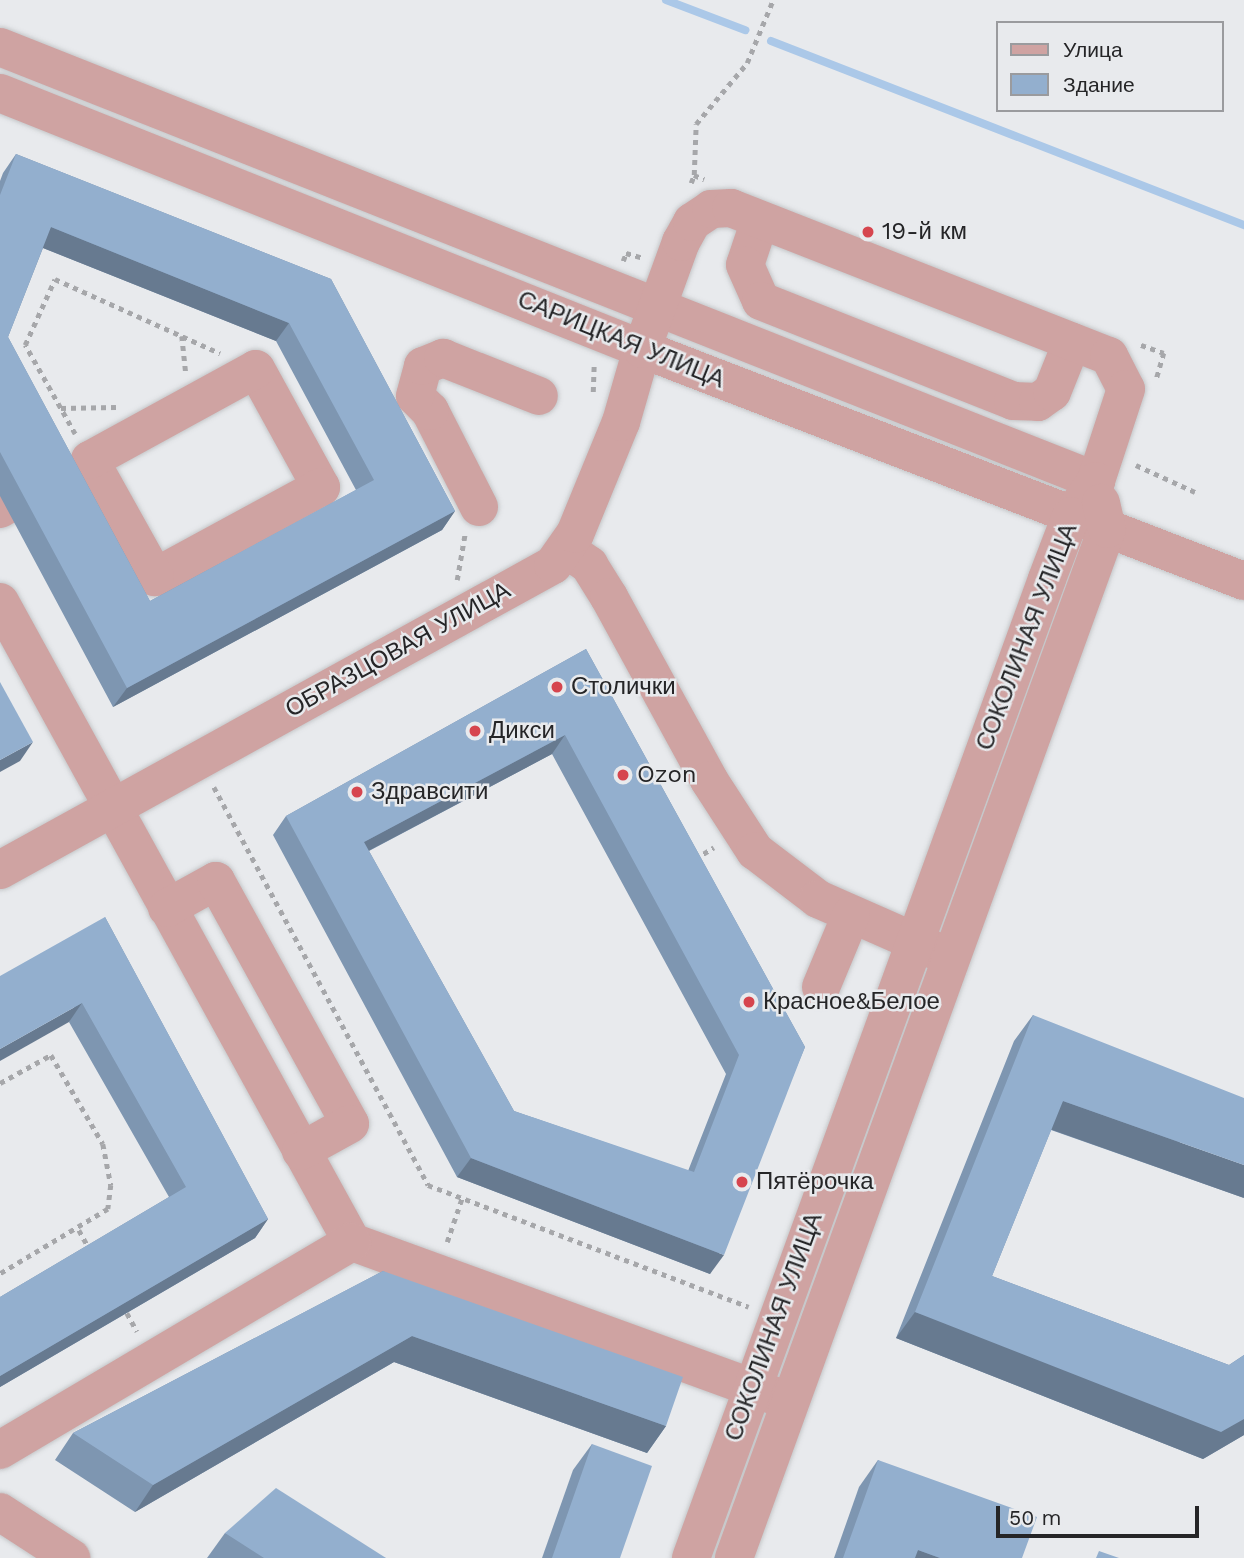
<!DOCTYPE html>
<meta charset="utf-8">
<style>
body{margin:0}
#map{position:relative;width:1244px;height:1558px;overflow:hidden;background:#e8eaed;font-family:"Work Sans",sans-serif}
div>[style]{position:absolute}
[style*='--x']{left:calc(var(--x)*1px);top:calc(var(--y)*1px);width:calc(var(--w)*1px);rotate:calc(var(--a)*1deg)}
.stream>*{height:8px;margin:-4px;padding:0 4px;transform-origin:4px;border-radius:4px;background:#abc8e8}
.path>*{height:4.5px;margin-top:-2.25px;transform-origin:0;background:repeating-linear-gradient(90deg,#a6a7aa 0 5px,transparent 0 10px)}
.roads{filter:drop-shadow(0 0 2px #c5c7c9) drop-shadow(0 0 2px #c5c7c9)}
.minor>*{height:38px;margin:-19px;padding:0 19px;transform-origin:19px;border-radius:19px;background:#cfa3a2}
.wall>*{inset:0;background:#7e96b1}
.shaded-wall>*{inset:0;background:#677a90}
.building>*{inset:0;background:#93afce}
.dots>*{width:19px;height:19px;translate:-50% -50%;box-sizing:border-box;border:4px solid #e8eaed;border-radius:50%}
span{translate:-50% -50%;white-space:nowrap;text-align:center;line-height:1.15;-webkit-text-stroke:5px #e8eaed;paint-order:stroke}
.poi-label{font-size:24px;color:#252527}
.left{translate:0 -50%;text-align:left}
.street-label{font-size:24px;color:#252527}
.legend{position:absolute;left:996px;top:21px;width:228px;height:91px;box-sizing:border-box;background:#e8eaed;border:2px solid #9a9b9e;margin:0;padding:9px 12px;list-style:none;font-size:21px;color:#252527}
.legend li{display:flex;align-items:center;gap:14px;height:35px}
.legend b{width:35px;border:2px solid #9a9b9e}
.scale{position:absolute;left:996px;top:1506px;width:203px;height:32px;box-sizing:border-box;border:4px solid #252527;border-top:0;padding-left:9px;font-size:21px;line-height:24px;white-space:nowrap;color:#252527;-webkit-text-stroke:5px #e8eaed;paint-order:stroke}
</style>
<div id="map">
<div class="stream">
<i style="--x:666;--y:0;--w:85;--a:20.8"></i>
<i style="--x:771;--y:41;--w:508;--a:21.26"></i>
</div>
<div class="path">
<i style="--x:694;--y:175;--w:51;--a:-87.8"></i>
<i style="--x:696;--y:124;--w:80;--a:-50.1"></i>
<i style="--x:747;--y:63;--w:68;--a:-67.6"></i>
<i style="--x:691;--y:183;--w:9;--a:-69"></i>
<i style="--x:694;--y:175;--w:11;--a:22"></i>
<i style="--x:623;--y:261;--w:9;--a:-69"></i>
<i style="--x:626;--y:253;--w:18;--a:16"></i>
<i style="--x:182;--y:336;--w:36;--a:84"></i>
<i style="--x:1141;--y:345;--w:24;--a:19"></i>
<i style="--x:1164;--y:353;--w:26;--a:106"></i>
<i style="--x:593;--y:392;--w:29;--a:-88"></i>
<i style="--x:61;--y:408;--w:55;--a:-1"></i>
<i style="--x:75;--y:434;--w:102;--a:-119.3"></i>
<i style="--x:25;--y:345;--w:72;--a:-65.6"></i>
<i style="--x:55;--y:279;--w:181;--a:24.2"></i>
<i style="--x:1136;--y:465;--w:65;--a:24.6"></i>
<i style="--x:457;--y:580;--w:48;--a:-80.3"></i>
<i style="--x:214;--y:787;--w:452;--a:61.7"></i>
<i style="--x:428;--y:1185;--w:343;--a:20.8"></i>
<i style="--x:695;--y:859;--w:22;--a:-32"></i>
<i style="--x:0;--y:1083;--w:58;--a:-28.8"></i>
<i style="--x:51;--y:1055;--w:103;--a:59.7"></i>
<i style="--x:103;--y:1144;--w:42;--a:79"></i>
<i style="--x:111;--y:1185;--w:24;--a:97"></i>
<i style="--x:108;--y:1209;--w:126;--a:149"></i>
<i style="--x:79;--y:1230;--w:23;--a:61"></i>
<i style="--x:447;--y:1242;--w:46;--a:-71.2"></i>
<i style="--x:127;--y:1313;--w:21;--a:61"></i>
</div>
<div class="roads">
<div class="minor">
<i style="--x:0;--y:47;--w:1179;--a:21.6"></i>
<i style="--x:0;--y:93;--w:691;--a:21.74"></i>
<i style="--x:642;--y:349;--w:645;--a:21.08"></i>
<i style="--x:760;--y:220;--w:47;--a:108.4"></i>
<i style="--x:745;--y:265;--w:39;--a:66"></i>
<i style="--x:761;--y:301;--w:271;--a:21.6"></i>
<i style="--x:1013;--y:401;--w:25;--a:2"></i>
<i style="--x:1038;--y:402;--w:17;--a:-36"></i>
<i style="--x:1052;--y:392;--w:54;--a:-68.2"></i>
<i style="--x:256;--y:369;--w:135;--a:61.2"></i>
<i style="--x:321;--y:487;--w:189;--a:151.5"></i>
<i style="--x:155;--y:577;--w:134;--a:-119.1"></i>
<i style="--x:90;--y:460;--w:189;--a:-28.7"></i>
<i style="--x:479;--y:507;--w:108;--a:-117"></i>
<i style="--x:430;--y:411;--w:21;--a:-135"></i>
<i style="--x:415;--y:396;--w:31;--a:-75"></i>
<i style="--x:423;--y:366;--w:22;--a:-22"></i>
<i style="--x:443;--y:358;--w:103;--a:21.6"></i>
<i style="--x:0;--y:509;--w:6;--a:-31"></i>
<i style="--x:567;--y:550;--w:27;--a:34"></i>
<i style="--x:589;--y:565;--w:38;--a:58"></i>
<i style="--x:609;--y:597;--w:209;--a:61.3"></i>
<i style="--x:709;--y:780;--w:85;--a:57.1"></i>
<i style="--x:755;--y:851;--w:79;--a:37.3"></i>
<i style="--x:818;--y:899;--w:129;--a:23.8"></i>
<i style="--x:0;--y:602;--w:730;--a:61.19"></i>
<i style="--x:352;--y:1242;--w:466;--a:20"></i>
<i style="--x:0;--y:870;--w:632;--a:-28.88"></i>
<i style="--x:553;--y:565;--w:38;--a:-55"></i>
<i style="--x:575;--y:534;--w:121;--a:-67.7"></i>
<i style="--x:621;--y:422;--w:76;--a:-74"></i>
<i style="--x:642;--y:349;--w:114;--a:-70"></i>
<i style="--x:681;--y:242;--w:23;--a:-61"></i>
<i style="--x:692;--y:222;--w:23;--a:-34"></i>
<i style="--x:711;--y:209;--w:20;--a:-3"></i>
<i style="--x:731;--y:208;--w:406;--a:21.4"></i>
<i style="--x:1109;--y:356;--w:37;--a:63"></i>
<i style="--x:1126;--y:389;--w:97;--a:108.1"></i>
<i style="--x:1096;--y:481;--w:43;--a:125.5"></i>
<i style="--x:1071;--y:516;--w:67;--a:110.9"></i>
<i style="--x:1047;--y:579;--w:1042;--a:109.98"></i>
<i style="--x:167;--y:908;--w:56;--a:-28.9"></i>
<i style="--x:216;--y:881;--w:277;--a:61.1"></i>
<i style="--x:350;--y:1124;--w:56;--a:151.1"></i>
<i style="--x:821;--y:987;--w:78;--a:-67.4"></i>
<i style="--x:0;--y:1450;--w:409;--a:-30.6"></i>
<i style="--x:0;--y:1512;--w:85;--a:32.9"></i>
<i style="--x:734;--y:1558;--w:1095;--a:-70.08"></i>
<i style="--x:1107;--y:529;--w:27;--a:-103"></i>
</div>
</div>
<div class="wall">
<i style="clip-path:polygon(evenodd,16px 154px,331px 279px,455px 511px,442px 530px,113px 707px,0 496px,0 181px,3px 173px,16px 154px,43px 248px,276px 341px,356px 490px,150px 601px,8px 337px,43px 248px)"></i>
<i style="clip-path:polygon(evenodd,586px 649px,805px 1047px,710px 1274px,457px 1177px,273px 835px,286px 816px,586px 649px,552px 754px,726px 1074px,688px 1171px,514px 1111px,369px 851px,552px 754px)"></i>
<i style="clip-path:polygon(105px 917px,268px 1219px,255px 1238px,0 1387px,0 1297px,169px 1197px,69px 1022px)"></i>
<i style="clip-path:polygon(1033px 1015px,1244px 1198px,1051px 1130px,992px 1276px,1229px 1365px,1244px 1355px,1244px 1435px,1203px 1459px,896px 1338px,1014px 1041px)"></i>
<i style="clip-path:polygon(383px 1271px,666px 1426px,647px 1453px,394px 1362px,135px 1512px,55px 1460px,73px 1433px)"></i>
<i style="clip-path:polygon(592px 1444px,620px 1558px,542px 1558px,573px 1470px)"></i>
<i style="clip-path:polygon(878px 1460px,1022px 1558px,834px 1558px,859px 1487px)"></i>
<i style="clip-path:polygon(225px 1533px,386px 1558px,207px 1558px)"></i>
</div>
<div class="shaded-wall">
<i style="clip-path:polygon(51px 227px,289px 323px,276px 341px,38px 246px)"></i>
<i style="clip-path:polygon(455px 511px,442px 530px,113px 707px,127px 688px)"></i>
<i style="clip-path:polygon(565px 735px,552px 754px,351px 860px,364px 842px)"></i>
<i style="clip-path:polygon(33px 742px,20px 761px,0 772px,0 760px)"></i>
<i style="clip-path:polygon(82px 1003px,69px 1022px,0 1061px,0 1049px)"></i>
<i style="clip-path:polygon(1063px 1101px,1244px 1165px,1244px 1198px,1044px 1127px)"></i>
<i style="clip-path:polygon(471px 1158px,724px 1255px,710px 1274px,457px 1177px)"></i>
<i style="clip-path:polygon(268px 1219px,255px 1238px,0 1387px,0 1376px)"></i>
<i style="clip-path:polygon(915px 1312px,1244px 1419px,1244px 1435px,1203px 1459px,896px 1338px)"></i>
<i style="clip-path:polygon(412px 1336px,666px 1426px,647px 1453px,394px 1362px,135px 1512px,153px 1485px)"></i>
<i style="clip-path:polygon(918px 1550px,940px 1558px,912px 1558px)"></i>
</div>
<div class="building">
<i style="clip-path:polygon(evenodd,16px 154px,331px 279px,455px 511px,127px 688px,0 452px,0 195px,16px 154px,51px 227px,289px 323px,374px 480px,150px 601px,8px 337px,51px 227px)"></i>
<i style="clip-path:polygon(evenodd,586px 649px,805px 1047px,724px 1255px,471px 1158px,286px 816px,586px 649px,565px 735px,739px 1055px,694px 1172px,514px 1111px,364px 842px,565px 735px)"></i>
<i style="clip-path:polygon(0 682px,33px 742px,0 760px)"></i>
<i style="clip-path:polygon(105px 917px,268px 1219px,0 1376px,0 1297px,186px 1187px,82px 1003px,0 1049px,0 976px)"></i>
<i style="clip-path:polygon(1033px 1015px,1244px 1098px,1244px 1165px,1063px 1101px,992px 1276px,1229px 1365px,1244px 1355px,1244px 1419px,1221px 1432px,915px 1312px)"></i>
<i style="clip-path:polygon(383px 1271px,683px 1377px,666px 1426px,412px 1336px,153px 1485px,73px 1433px)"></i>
<i style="clip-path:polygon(592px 1444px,652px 1466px,620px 1558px,552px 1558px)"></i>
<i style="clip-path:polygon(878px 1460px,1037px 1517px,1022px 1558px,940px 1558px,918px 1550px,915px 1558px,843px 1558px)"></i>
<i style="clip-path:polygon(276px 1488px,386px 1558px,264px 1558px,225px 1533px)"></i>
<i style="clip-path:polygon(1099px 1551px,1119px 1558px,1096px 1558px)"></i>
</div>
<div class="dots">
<i style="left:868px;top:232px;background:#d6454e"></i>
<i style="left:557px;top:687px;background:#d6454e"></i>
<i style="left:475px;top:731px;background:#d6454e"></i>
<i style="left:623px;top:775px;background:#d6454e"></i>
<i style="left:357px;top:792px;background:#d6454e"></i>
<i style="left:749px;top:1002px;background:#d6454e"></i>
<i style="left:742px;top:1182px;background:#d6454e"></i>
</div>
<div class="poi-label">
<span class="left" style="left:882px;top:232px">19-й км</span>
<span class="left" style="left:571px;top:687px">Столички</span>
<span class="left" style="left:489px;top:731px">Дикси</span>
<span class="left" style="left:637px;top:775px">Ozon</span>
<span class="left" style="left:371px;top:792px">Здравсити</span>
<span class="left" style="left:763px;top:1002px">Красное&amp;Белое</span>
<span class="left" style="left:756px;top:1182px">Пятёрочка</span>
</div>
<div class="street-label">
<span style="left:621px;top:340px;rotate:22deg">САРИЦКАЯ УЛИЦА</span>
<span style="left:1027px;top:637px;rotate:-69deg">СОКОЛИНАЯ УЛИЦА</span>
<span style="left:398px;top:650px;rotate:-29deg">ОБРАЗЦОВАЯ УЛИЦА</span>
<span style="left:774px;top:1327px;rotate:-70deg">СОКОЛИНАЯ УЛИЦА</span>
</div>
<ul class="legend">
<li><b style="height:9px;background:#cfa3a2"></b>Улица</li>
<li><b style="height:19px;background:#93afce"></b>Здание</li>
</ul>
<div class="scale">50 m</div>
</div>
